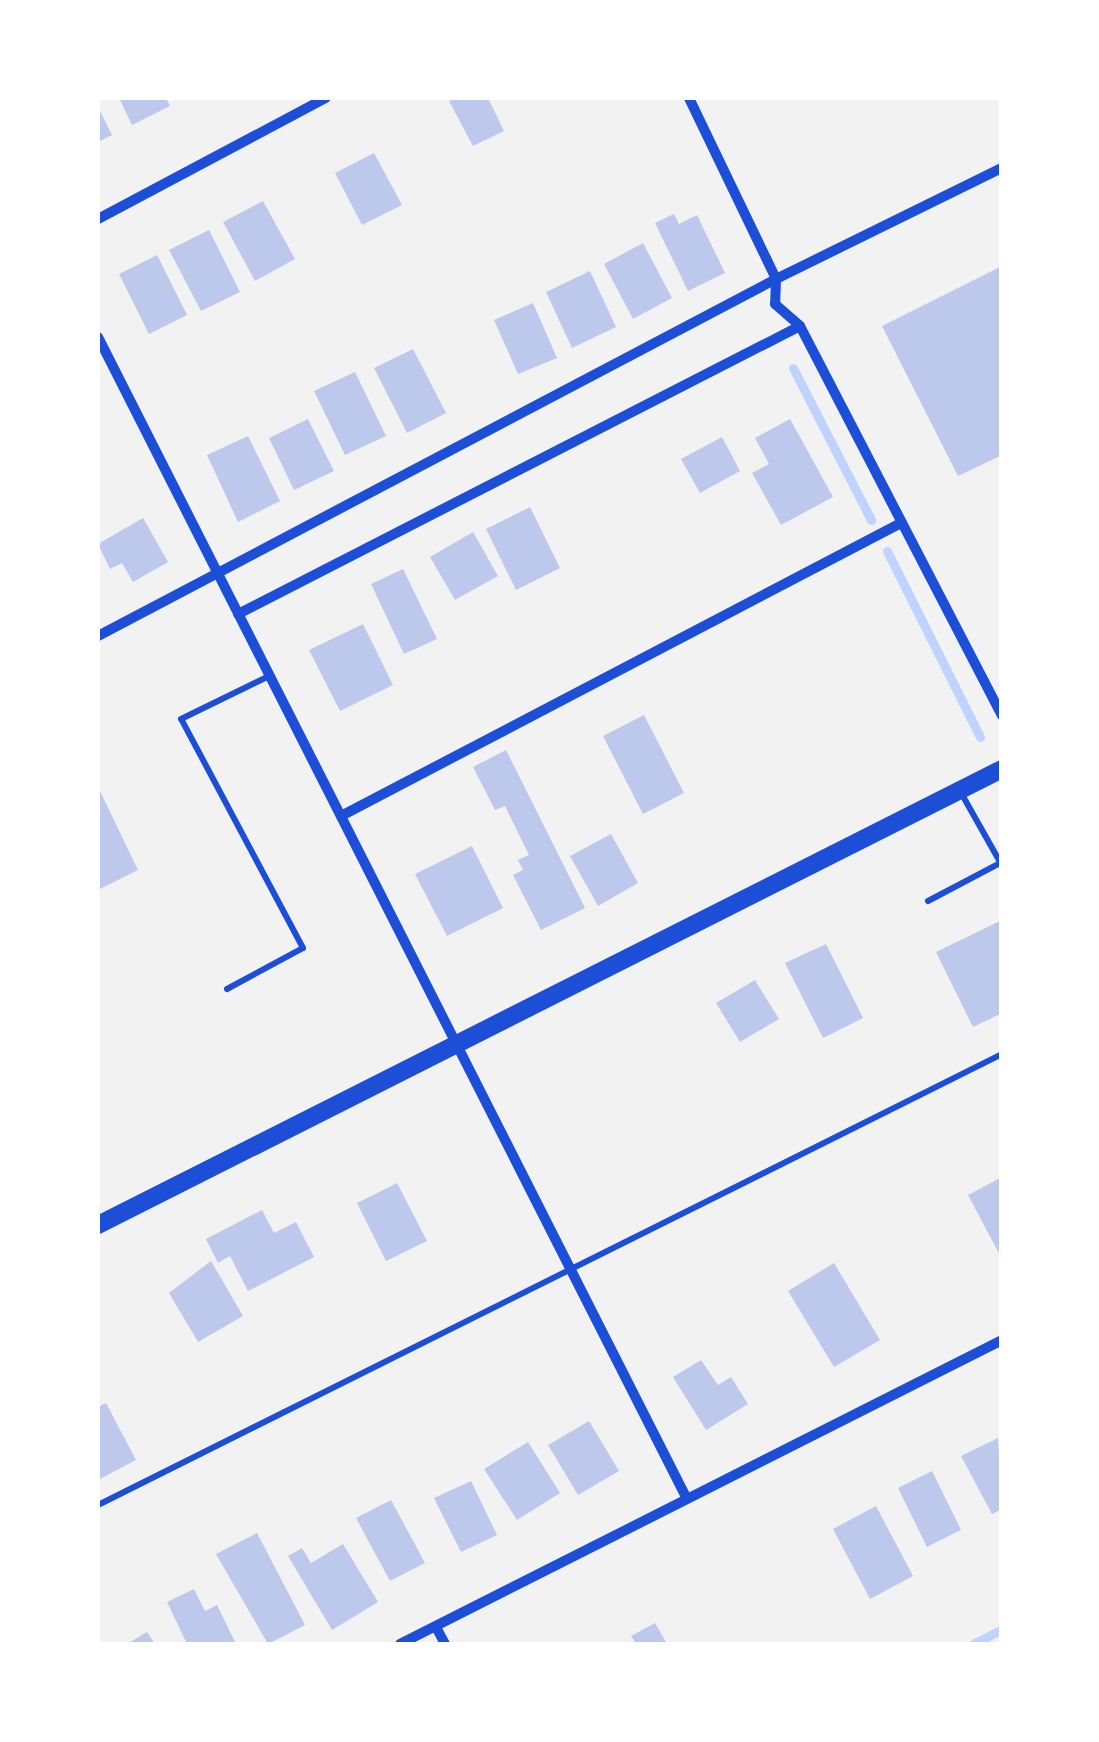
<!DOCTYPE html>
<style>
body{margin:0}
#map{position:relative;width:1099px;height:1742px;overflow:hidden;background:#f2f2f2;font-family:Barlow,sans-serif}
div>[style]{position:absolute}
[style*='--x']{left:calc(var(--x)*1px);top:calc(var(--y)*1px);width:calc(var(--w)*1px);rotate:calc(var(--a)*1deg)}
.stream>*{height:9px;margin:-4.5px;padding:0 4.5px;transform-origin:4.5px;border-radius:4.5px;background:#bfd3fe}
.building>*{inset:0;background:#bdc9ec}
.service>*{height:6px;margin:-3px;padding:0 3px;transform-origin:3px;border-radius:3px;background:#1d4ed8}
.minor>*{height:10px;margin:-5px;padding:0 5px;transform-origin:5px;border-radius:5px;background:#1d4ed8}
.tertiary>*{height:18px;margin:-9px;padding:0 9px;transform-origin:9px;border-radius:9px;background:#1d4ed8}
span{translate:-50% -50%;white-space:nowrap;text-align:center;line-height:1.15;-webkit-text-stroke:8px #fff;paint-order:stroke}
.frame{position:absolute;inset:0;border:100px solid #fff;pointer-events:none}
</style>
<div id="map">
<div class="stream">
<i style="--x:793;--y:368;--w:171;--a:62.8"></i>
<i style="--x:887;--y:551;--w:208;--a:63.4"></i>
<i style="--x:973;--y:1644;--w:33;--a:-27"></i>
</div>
<div class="building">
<i style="clip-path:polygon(119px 98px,166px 98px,170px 106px,132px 125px)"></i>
<i style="clip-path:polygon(456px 98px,488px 98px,504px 131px,473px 146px,449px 101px)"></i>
<i style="clip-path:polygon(98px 107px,112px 135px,98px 142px)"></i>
<i style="clip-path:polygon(374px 153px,402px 205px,362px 225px,335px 173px)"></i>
<i style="clip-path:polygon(263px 201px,295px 259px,255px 281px,223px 222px)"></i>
<i style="clip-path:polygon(674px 214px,679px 224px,697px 215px,725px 273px,688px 291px,655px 223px)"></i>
<i style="clip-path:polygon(209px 230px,240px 292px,201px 311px,169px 250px)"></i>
<i style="clip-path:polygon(643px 243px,672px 298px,633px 319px,604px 264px)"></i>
<i style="clip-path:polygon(157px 255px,187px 315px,149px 334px,119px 274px)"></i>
<i style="clip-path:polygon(1002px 266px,1002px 455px,958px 476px,882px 326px)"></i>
<i style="clip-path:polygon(590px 271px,616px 327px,572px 348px,546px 292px)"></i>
<i style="clip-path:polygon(533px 303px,557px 358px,518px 374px,494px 320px)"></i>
<i style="clip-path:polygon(413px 349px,446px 413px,407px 433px,374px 368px)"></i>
<i style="clip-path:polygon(355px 372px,386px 436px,345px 455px,314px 391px)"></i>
<i style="clip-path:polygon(308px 419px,334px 471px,294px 490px,269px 438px)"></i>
<i style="clip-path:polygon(790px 419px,833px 497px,781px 525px,752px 473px,769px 464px,755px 438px)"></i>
<i style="clip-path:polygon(248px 436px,280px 501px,238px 522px,207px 455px)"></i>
<i style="clip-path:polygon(722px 437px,740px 471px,700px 493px,681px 459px)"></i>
<i style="clip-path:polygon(530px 507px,560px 568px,516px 590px,486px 529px)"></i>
<i style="clip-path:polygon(143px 518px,168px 562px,133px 582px,122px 563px,110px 569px,98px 544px)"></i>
<i style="clip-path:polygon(473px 532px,498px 576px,455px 600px,430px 557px)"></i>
<i style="clip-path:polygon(403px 569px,437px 639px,404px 654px,371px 584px)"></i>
<i style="clip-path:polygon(363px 624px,393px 685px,340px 711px,309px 650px)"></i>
<i style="clip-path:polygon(644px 715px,684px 793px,643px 814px,603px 736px)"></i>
<i style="clip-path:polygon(506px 750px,585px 908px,541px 930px,513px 875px,523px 870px,518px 860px,529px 855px,505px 806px,495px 810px,473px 767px)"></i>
<i style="clip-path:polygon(98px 787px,138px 870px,98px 890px)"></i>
<i style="clip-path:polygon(611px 834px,638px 883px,598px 906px,570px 856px)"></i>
<i style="clip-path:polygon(472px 846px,503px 908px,447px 936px,415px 874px)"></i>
<i style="clip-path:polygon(1002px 920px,1002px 1013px,973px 1027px,936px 952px)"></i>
<i style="clip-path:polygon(826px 944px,863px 1018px,823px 1038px,785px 963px)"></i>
<i style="clip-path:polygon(755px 980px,779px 1019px,740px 1042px,716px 1003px)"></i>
<i style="clip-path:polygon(1002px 1177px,1002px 1259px,968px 1195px)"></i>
<i style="clip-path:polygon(397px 1183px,427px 1241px,386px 1261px,357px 1203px)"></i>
<i style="clip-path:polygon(262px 1210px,274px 1233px,296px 1222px,314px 1257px,248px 1291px,230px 1256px,218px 1263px,206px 1239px)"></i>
<i style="clip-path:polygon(211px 1261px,243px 1316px,198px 1342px,169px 1293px)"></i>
<i style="clip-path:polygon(834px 1263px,880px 1340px,834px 1367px,788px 1291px)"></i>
<i style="clip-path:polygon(701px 1360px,718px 1385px,731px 1377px,748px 1404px,706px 1430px,673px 1377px)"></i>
<i style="clip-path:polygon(106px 1403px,136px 1460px,98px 1480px,98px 1407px)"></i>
<i style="clip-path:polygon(589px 1421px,619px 1471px,578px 1495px,548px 1445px)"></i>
<i style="clip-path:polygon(998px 1438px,1002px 1509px,992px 1514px,961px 1456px)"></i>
<i style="clip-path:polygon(528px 1442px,560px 1493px,517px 1520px,484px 1469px)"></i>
<i style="clip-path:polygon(932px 1471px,961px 1530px,927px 1547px,898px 1488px)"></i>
<i style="clip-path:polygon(471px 1481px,497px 1535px,461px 1552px,434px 1498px)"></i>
<i style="clip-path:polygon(391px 1500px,425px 1563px,390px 1581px,356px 1518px)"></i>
<i style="clip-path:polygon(876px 1506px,913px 1576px,870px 1599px,833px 1529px)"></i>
<i style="clip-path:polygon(257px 1533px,305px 1625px,268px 1644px,216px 1554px)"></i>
<i style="clip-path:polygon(343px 1544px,378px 1602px,332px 1630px,288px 1556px,302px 1548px,311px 1563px)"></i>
<i style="clip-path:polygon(194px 1589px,205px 1611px,217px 1605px,236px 1644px,187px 1644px,167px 1602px)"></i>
<i style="clip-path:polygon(655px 1623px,667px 1644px,636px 1644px,631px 1636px)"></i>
<i style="clip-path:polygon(147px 1632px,155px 1644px,127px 1644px)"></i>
</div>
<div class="service">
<i style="--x:960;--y:791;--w:81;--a:60.6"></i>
<i style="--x:928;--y:901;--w:84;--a:-27.8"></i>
<i style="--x:227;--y:989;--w:86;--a:-28.3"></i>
<i style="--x:303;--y:948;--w:259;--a:-118"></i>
<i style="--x:181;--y:719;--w:98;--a:-26"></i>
<i style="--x:98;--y:1505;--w:1010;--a:-26.51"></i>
</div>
<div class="minor">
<i style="--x:689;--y:98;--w:201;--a:64.3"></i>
<i style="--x:776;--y:279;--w:25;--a:92"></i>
<i style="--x:775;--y:304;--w:33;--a:41"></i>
<i style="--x:800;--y:326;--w:439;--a:62.6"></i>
<i style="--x:98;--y:219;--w:258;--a:-28"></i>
<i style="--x:98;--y:337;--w:1298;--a:63.12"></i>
<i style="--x:238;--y:614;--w:631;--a:-27.13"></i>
<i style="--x:98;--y:636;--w:766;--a:-27.77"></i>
<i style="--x:776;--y:279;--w:252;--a:-26.2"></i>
<i style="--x:341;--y:816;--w:632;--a:-27.62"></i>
<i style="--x:436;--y:1627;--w:19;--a:62"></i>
<i style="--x:400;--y:1644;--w:674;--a:-26.79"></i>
</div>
<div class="tertiary">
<i style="--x:98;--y:1225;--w:1012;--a:-26.77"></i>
</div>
<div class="frame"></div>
</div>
